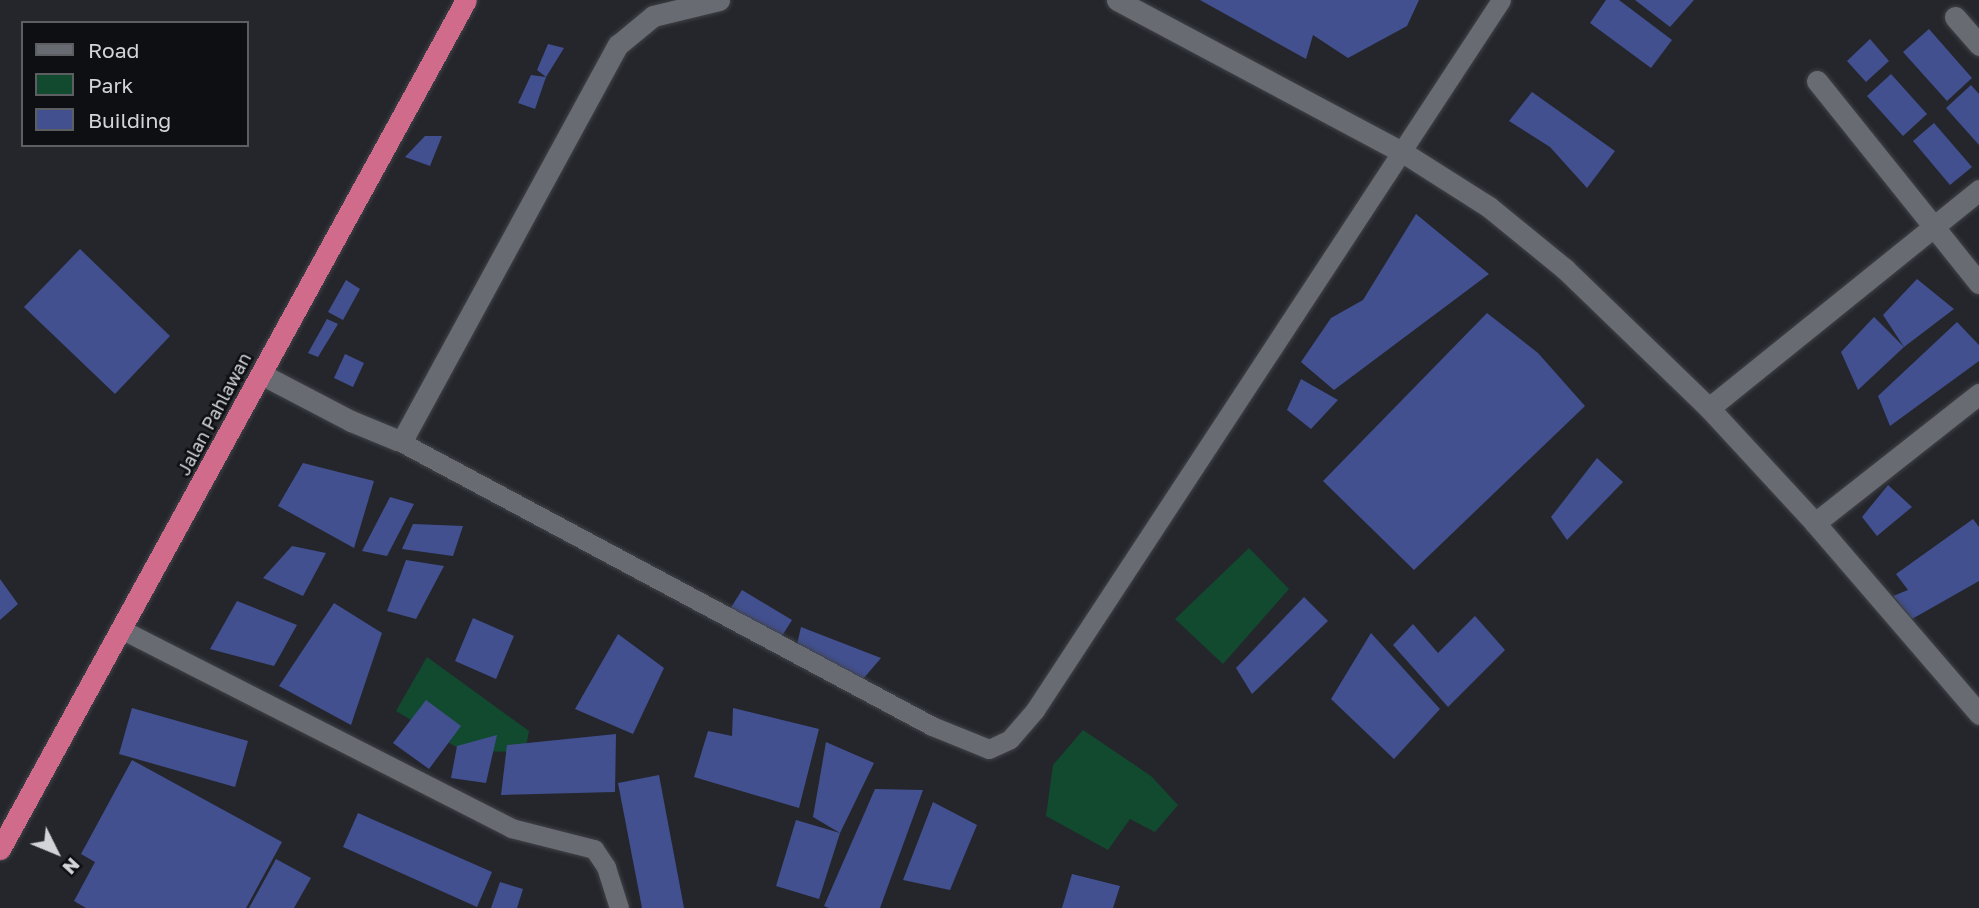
<!DOCTYPE html>
<style>
body{margin:0}
#map{position:relative;width:1979px;height:908px;overflow:hidden;background:#24262c;font-family:"Golos Text",sans-serif}
div>[style]{position:absolute}
[style*='--x']{left:calc(var(--x)*1px);top:calc(var(--y)*1px);width:calc(var(--w)*1px);rotate:calc(var(--a)*1deg)}
.green>*{inset:0;background:#124a2f}
.building>*{inset:0;background:#425090}
.roads{filter:drop-shadow(0 0 2px #404247) drop-shadow(0 0 2px #404247)}
.lane>*{height:19px;margin:-9.5px;padding:0 9.5px;transform-origin:9.5px;border-radius:9.5px;background:#696b73}
.street>*{height:21px;margin:-10.5px;padding:0 10.5px;transform-origin:10.5px;border-radius:10.5px;background:#696b73}
.highway>*{height:21px;margin:-10.5px;padding:0 10.5px;transform-origin:10.5px;border-radius:10.5px;background:#d16b8c}
span{translate:-50% -50%;white-space:nowrap;text-align:center;line-height:1.15;-webkit-text-stroke:5px #0e0f12;paint-order:stroke}
.street-label{font-size:18px;color:#d2d4d8}
.legend{position:absolute;left:21px;top:21px;width:228px;height:126px;box-sizing:border-box;background:#0e0f12;border:2px solid #5c5e61;margin:0;padding:9px 12px;list-style:none;font-size:21px;color:#d2d4d8}
.legend li{display:flex;align-items:center;gap:14px;height:35px}
.legend b{width:35px;border:2px solid #5c5e61}
.north{position:absolute;left:21px;top:817px;width:70px;height:70px;-webkit-text-stroke:5px #0e0f12;paint-order:stroke;rotate:133deg;font-size:19px;font-weight:700;line-height:28px;text-align:center;color:#d2d4d8}
.north::after{content:'';display:block;margin:auto;width:24px;height:32px;background:#d2d4d8;clip-path:polygon(50% 0,100% 100%,50% 72%,0 100%)}
</style>
<div id="map">
<div class="green">
<i style="clip-path:polygon(1249px 548px,1289px 589px,1223px 664px,1175px 619px)"></i>
<i style="clip-path:polygon(427px 657px,529px 731px,525px 752px,463px 751px,396px 711px)"></i>
<i style="clip-path:polygon(1083px 730px,1151px 776px,1178px 805px,1155px 832px,1130px 819px,1108px 850px,1046px 816px,1053px 765px)"></i>
</div>
<div class="building">
<i style="clip-path:polygon(1200px 0,1419px 0,1407px 26px,1348px 58px,1313px 35px,1306px 59px)"></i>
<i style="clip-path:polygon(1606px 0,1619px 0,1672px 40px,1651px 68px,1590px 23px)"></i>
<i style="clip-path:polygon(1635px 0,1694px 0,1670px 27px)"></i>
<i style="clip-path:polygon(1929px 29px,1972px 78px,1947px 101px,1903px 52px)"></i>
<i style="clip-path:polygon(1870px 39px,1889px 61px,1866px 82px,1847px 61px)"></i>
<i style="clip-path:polygon(548px 44px,564px 48px,546px 77px,537px 70px)"></i>
<i style="clip-path:polygon(1891px 74px,1927px 114px,1903px 136px,1867px 96px)"></i>
<i style="clip-path:polygon(531px 75px,546px 77px,535px 109px,518px 103px)"></i>
<i style="clip-path:polygon(1971px 85px,1979px 94px,1979px 145px,1946px 108px)"></i>
<i style="clip-path:polygon(1532px 92px,1615px 151px,1587px 188px,1550px 147px,1509px 121px)"></i>
<i style="clip-path:polygon(1934px 123px,1972px 167px,1950px 185px,1913px 141px)"></i>
<i style="clip-path:polygon(425px 136px,442px 136px,430px 166px,405px 157px)"></i>
<i style="clip-path:polygon(1416px 214px,1489px 274px,1334px 390px,1301px 362px,1331px 318px,1363px 300px)"></i>
<i style="clip-path:polygon(80px 249px,170px 336px,115px 394px,24px 307px)"></i>
<i style="clip-path:polygon(1917px 279px,1954px 309px,1904px 347px,1883px 315px)"></i>
<i style="clip-path:polygon(346px 280px,360px 289px,343px 320px,328px 312px)"></i>
<i style="clip-path:polygon(1487px 313px,1538px 353px,1585px 406px,1414px 570px,1323px 481px)"></i>
<i style="clip-path:polygon(1874px 317px,1904px 347px,1858px 390px,1841px 352px)"></i>
<i style="clip-path:polygon(327px 319px,338px 324px,318px 357px,308px 353px)"></i>
<i style="clip-path:polygon(1957px 322px,1979px 345px,1979px 361px,1890px 426px,1878px 396px)"></i>
<i style="clip-path:polygon(345px 354px,364px 363px,353px 387px,334px 378px)"></i>
<i style="clip-path:polygon(1301px 379px,1338px 400px,1311px 429px,1287px 410px)"></i>
<i style="clip-path:polygon(1597px 458px,1623px 482px,1567px 540px,1551px 517px)"></i>
<i style="clip-path:polygon(303px 463px,374px 481px,354px 548px,278px 506px)"></i>
<i style="clip-path:polygon(1888px 485px,1912px 507px,1877px 536px,1862px 517px)"></i>
<i style="clip-path:polygon(390px 497px,414px 504px,387px 556px,362px 551px)"></i>
<i style="clip-path:polygon(1973px 519px,1979px 527px,1979px 581px,1912px 619px,1893px 596px,1908px 590px,1896px 574px)"></i>
<i style="clip-path:polygon(413px 524px,463px 526px,453px 556px,402px 549px)"></i>
<i style="clip-path:polygon(292px 546px,326px 553px,303px 596px,263px 578px)"></i>
<i style="clip-path:polygon(406px 560px,444px 566px,416px 619px,387px 611px)"></i>
<i style="clip-path:polygon(0 579px,18px 604px,0 620px)"></i>
<i style="clip-path:polygon(742px 590px,792px 620px,780px 639px,730px 609px)"></i>
<i style="clip-path:polygon(1304px 597px,1328px 621px,1252px 694px,1236px 668px)"></i>
<i style="clip-path:polygon(237px 601px,297px 625px,274px 666px,210px 649px)"></i>
<i style="clip-path:polygon(334px 603px,382px 633px,351px 725px,279px 686px)"></i>
<i style="clip-path:polygon(1475px 616px,1505px 650px,1448px 707px,1393px 645px,1413px 624px,1438px 653px)"></i>
<i style="clip-path:polygon(473px 618px,514px 636px,496px 679px,455px 661px)"></i>
<i style="clip-path:polygon(801px 627px,881px 658px,863px 679px,796px 649px)"></i>
<i style="clip-path:polygon(1371px 633px,1440px 709px,1394px 759px,1331px 699px)"></i>
<i style="clip-path:polygon(618px 634px,664px 668px,633px 734px,575px 709px)"></i>
<i style="clip-path:polygon(426px 700px,461px 726px,429px 769px,393px 743px)"></i>
<i style="clip-path:polygon(132px 708px,248px 741px,235px 787px,119px 754px)"></i>
<i style="clip-path:polygon(733px 708px,819px 729px,799px 808px,694px 777px,708px 731px,732px 736px)"></i>
<i style="clip-path:polygon(616px 734px,615px 792px,501px 795px,507px 745px)"></i>
<i style="clip-path:polygon(497px 735px,486px 783px,451px 778px,457px 746px)"></i>
<i style="clip-path:polygon(826px 742px,874px 763px,840px 833px,819px 899px,776px 886px,796px 820px,840px 833px,813px 817px)"></i>
<i style="clip-path:polygon(132px 760px,282px 842px,246px 908px,86px 908px,74px 901px,95px 862px,81px 854px)"></i>
<i style="clip-path:polygon(659px 775px,684px 908px,642px 908px,618px 783px)"></i>
<i style="clip-path:polygon(875px 789px,923px 790px,880px 908px,829px 908px,824px 906px)"></i>
<i style="clip-path:polygon(933px 802px,977px 825px,950px 890px,903px 880px)"></i>
<i style="clip-path:polygon(358px 813px,492px 872px,477px 907px,343px 847px)"></i>
<i style="clip-path:polygon(276px 859px,311px 878px,294px 908px,249px 908px)"></i>
<i style="clip-path:polygon(1072px 874px,1120px 886px,1113px 908px,1062px 908px)"></i>
<i style="clip-path:polygon(500px 882px,523px 889px,517px 908px,491px 908px)"></i>
</div>
<div class="roads">
<div class="lane">
<i style="--x:397;--y:440;--w:607;--a:28.13"></i>
<i style="--x:932;--y:726;--w:61;--a:22"></i>
<i style="--x:989;--y:749;--w:23;--a:-25"></i>
<i style="--x:1010;--y:739;--w:38;--a:-49"></i>
<i style="--x:1035;--y:710;--w:849;--a:-56.72"></i>
<i style="--x:123;--y:630;--w:436;--a:27"></i>
<i style="--x:511;--y:828;--w:86;--a:14.2"></i>
<i style="--x:594;--y:849;--w:22;--a:56"></i>
<i style="--x:606;--y:867;--w:43;--a:72.4"></i>
</div>
<div class="street">
<i style="--x:1117;--y:0;--w:325;--a:28.1"></i>
<i style="--x:1404;--y:153;--w:101;--a:32.4"></i>
<i style="--x:1489;--y:207;--w:98;--a:39.2"></i>
<i style="--x:1565;--y:269;--w:200;--a:44"></i>
<i style="--x:1709;--y:408;--w:156;--a:47.3"></i>
<i style="--x:1815;--y:523;--w:252;--a:49.3"></i>
<i style="--x:1955;--y:17;--w:37;--a:49"></i>
<i style="--x:1817;--y:81;--w:259;--a:51.3"></i>
<i style="--x:261;--y:374;--w:102;--a:27.6"></i>
<i style="--x:351;--y:421;--w:50;--a:22.4"></i>
<i style="--x:397;--y:440;--w:8;--a:-23"></i>
<i style="--x:404;--y:437;--w:447;--a:-61.4"></i>
<i style="--x:618;--y:45;--w:45;--a:-39.6"></i>
<i style="--x:653;--y:16;--w:68;--a:-13.6"></i>
<i style="--x:1709;--y:408;--w:347;--a:-38.9"></i>
<i style="--x:1815;--y:523;--w:209;--a:-38.2"></i>
</div>
<div class="highway">
<i style="--x:0;--y:849;--w:968;--a:-61.24"></i>
</div>
</div>
<div class="street-label">
<span style="left:214px;top:414px;rotate:-62deg">Jalan Pahlawan</span>
</div>
<ul class="legend">
<li><b style="height:9px;background:#696b73"></b>Road</li>
<li><b style="height:19px;background:#124a2f"></b>Park</li>
<li><b style="height:19px;background:#425090"></b>Building</li>
</ul>
<div class="north">N</div>
</div>
